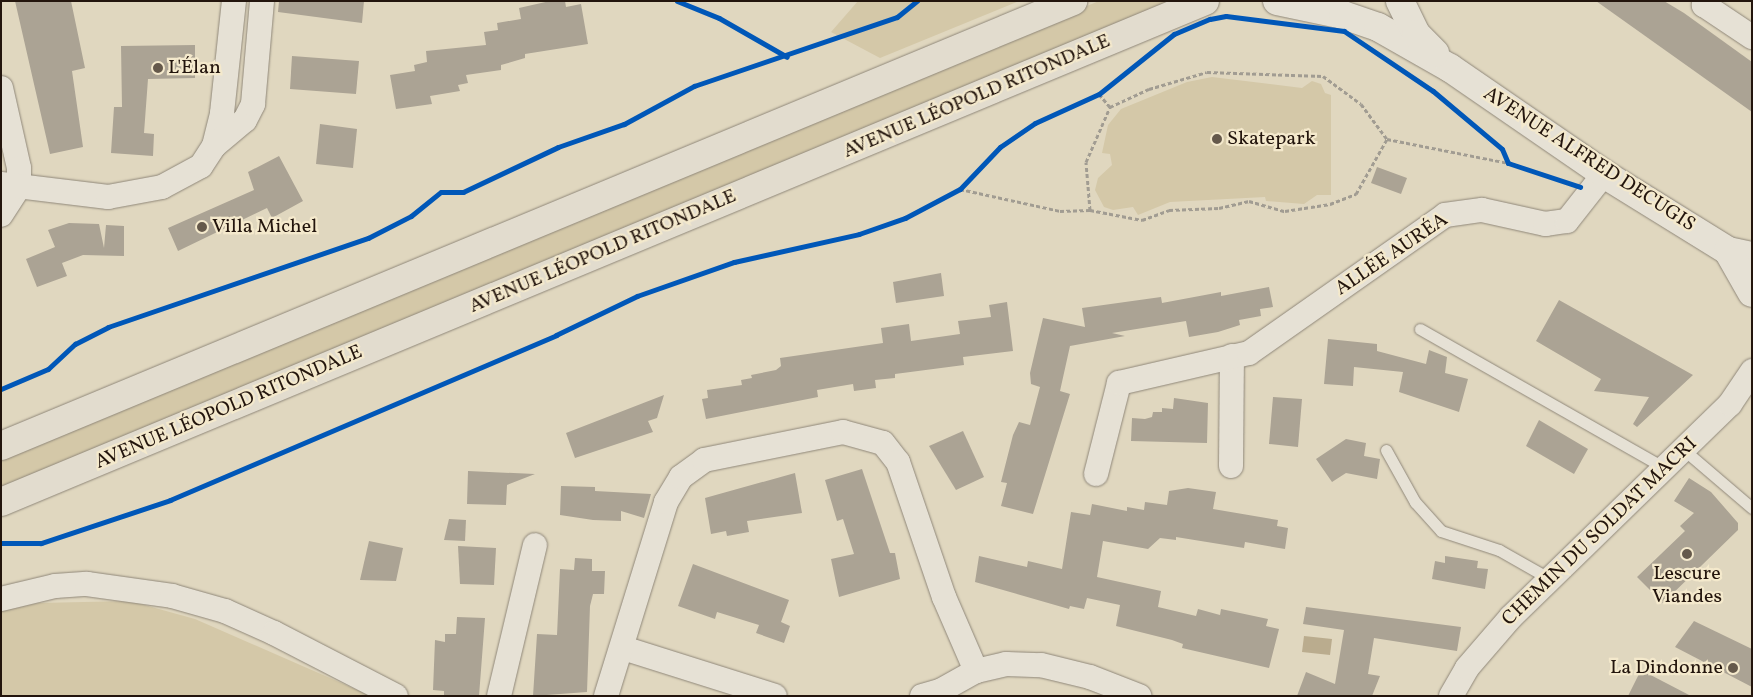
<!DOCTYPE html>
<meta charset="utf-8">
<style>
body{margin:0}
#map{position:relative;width:1753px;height:697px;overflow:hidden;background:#e0d7bf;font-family:Vollkorn,serif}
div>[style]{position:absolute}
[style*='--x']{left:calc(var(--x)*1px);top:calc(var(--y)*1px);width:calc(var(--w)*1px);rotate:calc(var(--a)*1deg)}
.green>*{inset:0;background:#d4c8a8}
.water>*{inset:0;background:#baac8e}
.building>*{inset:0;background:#aba394}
.path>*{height:3px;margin-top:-1.5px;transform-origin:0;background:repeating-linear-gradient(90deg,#a19c92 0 4px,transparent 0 6.5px)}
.roads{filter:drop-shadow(0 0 1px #8f8779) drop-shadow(0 0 1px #8f8779)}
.lane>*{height:11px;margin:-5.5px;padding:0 5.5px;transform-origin:5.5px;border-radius:5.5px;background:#e6e1d5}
.street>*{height:24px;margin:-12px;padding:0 12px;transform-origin:12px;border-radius:12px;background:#e6e1d5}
.secondary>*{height:28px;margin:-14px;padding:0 14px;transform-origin:14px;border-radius:14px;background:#e6e1d5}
.highway>*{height:28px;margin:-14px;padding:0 14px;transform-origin:14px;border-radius:14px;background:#e2dcce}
.cycleway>*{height:5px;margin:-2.5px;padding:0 2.5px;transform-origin:2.5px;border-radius:2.5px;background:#0057b8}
.dots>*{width:14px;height:14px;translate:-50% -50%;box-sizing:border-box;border:2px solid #f4e9cc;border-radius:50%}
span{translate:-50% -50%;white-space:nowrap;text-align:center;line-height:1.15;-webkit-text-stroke:4.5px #f4e9cc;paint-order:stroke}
.poi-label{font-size:20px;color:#23150d}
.left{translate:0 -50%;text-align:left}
.right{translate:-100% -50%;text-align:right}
.street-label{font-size:20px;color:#23150d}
.frame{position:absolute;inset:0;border:2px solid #23150d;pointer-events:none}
</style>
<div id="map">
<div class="green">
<i style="clip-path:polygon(858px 1px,1019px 1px,880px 58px,831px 32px)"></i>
<i style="clip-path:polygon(1099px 1px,1176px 1px,1px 490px,1px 458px)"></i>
<i style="clip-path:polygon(1212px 77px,1302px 88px,1312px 81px,1321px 84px,1325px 93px,1331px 95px,1331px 195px,1317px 195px,1304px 204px,1266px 201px,1265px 197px,1170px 202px,1138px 215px,1133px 207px,1113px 210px,1104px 207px,1095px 190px,1098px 178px,1112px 165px,1110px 154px,1102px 153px,1108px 125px,1121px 109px,1187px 82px)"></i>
<i style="clip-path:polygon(130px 601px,195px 619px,371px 696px,1px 696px,1px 611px,38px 603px)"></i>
</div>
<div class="water">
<i style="clip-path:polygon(1304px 636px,1332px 639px,1330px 655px,1302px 652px)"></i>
</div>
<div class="building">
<i style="clip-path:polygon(15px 1px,71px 1px,85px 68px,72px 71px,83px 147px,50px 154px)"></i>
<i style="clip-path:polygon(279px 1px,364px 1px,362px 23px,278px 12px)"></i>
<i style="clip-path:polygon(550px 1px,565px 1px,566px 7px,581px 4px,588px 44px,525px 54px,525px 58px,501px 65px,501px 70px,466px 75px,468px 83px,458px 85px,460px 91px,430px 96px,432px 104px,396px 109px,390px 75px,415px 71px,414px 65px,427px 62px,426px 51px,486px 45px,484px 32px,498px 30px,497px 23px,521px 19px,519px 8px)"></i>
<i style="clip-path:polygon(1596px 1px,1664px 1px,1684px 13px,1752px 62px,1752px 112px)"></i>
<i style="clip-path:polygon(195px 45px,195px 78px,148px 79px,144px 133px,154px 134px,153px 156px,111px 153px,114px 107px,122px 107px,121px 46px)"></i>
<i style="clip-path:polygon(292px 56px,359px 61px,356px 94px,290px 89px)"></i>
<i style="clip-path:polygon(320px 124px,357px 129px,353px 168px,316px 164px)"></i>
<i style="clip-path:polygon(279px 156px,303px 201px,272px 218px,267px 208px,178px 251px,168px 228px,254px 190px,248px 172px)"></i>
<i style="clip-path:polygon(1377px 167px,1407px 178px,1401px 194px,1371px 183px)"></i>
<i style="clip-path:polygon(69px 223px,99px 224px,104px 248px,106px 225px,124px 226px,124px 256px,83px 255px,62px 263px,67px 276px,37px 287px,26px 259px,55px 247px,48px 230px)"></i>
<i style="clip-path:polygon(941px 273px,944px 296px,896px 303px,893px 282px)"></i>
<i style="clip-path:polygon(1269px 287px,1273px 307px,1260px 309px,1261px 316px,1239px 320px,1240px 325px,1218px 332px,1189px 337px,1186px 321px,1112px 333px,1125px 336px,1070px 346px,1060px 391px,1070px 394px,1033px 514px,1001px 506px,1007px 483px,1001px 482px,1013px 435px,1019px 422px,1030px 425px,1040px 387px,1031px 384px,1030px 373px,1043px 318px,1085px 327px,1082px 308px,1161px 297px,1162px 303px,1221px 292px,1221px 296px)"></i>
<i style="clip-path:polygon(1559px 300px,1693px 375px,1637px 427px,1633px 424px,1649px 397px,1594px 391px,1601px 379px,1536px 341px)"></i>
<i style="clip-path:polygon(1007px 302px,1013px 351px,963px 357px,964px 365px,895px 374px,895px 378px,875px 380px,876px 388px,854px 391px,853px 384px,817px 390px,818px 397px,706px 419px,702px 399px,708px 398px,707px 390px,742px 385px,741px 380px,752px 378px,751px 375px,776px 370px,781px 366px,780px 358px,883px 343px,881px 328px,909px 324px,911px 341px,960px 334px,958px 321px,991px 317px,989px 305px)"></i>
<i style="clip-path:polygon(1328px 339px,1377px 344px,1377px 351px,1426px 364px,1429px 350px,1447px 357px,1445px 373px,1468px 379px,1459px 412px,1399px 392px,1403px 372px,1354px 367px,1353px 386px,1324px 384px)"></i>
<i style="clip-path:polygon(664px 395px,657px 418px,648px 421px,653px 432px,575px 458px,566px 433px)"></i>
<i style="clip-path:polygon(1273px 397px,1302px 399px,1298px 447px,1269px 444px)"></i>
<i style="clip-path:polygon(1174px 398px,1208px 403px,1207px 443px,1131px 441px,1132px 418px,1145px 419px,1152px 417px,1153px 412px,1162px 412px,1162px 408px,1173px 409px)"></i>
<i style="clip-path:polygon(1539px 420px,1588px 449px,1574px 474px,1526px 446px)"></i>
<i style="clip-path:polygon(963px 431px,984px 477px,956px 490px,929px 446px)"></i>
<i style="clip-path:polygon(1346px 439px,1366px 443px,1364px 456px,1380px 459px,1377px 479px,1346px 473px,1332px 482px,1316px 459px)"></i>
<i style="clip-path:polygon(862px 469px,890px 553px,895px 553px,900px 579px,839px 597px,831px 559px,854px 554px,843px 519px,837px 521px,825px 480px)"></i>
<i style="clip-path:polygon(468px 471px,535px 474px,507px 485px,506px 505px,467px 504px)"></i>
<i style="clip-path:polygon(795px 473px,802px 513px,747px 521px,749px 532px,727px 536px,726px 531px,711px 534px,705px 498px)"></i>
<i style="clip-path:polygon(1689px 478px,1711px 492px,1738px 523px,1738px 530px,1663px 603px,1637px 577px,1685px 531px,1680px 526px,1694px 513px,1674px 501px)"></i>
<i style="clip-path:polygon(561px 486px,595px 487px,595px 491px,651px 494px,644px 518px,621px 511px,621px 521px,593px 520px,560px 515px)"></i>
<i style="clip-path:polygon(1188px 488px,1216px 492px,1213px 509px,1278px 520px,1277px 526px,1288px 528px,1285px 549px,1245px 542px,1244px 548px,1176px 537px,1176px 540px,1160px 538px,1148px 549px,1103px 541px,1097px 577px,1161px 591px,1158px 607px,1196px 616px,1198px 609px,1220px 615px,1221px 609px,1268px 619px,1266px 626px,1279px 629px,1269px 668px,1182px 648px,1183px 644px,1172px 640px,1116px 626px,1120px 605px,1087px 598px,1084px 609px,1070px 606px,1069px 609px,975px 582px,979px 556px,1027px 567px,1028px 561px,1062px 569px,1071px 512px,1090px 515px,1092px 504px,1127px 511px,1127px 507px,1144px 510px,1145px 502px,1167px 505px,1169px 491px)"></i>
<i style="clip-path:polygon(449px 519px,466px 520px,465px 541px,444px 540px)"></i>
<i style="clip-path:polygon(369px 541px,403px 548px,396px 581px,360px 580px)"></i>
<i style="clip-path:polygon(458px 546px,496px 548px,494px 585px,460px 584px)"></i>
<i style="clip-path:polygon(1445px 556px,1478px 561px,1477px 568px,1488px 569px,1485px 589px,1432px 579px,1435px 561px,1445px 563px)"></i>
<i style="clip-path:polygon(575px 558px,592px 559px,592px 571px,605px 571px,604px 594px,593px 594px,590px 606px,587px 692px,533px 696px,537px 634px,557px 635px,560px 569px,574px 570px)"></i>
<i style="clip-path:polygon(693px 564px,789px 600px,781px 622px,790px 626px,784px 643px,756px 633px,759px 625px,717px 612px,715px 619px,678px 606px)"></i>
<i style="clip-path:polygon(1306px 607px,1461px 627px,1457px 651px,1374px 638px,1368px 674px,1380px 676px,1372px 696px,1297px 696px,1306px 672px,1335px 684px,1344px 630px,1303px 624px)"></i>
<i style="clip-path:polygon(457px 617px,485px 618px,479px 696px,444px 696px,444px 691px,433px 690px,435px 640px,445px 642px,445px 634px,456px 634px)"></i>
<i style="clip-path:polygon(1694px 621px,1752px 649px,1752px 687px,1675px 647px)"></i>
<i style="clip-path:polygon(1641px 670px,1691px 696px,1628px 696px)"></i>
</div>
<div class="path">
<i style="--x:1110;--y:107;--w:43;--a:-24.8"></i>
<i style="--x:1149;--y:89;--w:60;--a:-16.3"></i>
<i style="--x:1207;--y:72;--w:116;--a:2"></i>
<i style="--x:1323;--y:76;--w:47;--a:36.4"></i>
<i style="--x:1361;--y:104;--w:44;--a:53.4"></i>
<i style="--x:1387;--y:139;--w:123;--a:11.2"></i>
<i style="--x:960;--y:189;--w:102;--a:12.4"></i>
<i style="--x:1060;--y:211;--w:30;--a:-2"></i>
<i style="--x:1090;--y:210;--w:48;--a:-94.8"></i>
<i style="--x:1086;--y:162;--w:60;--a:-66.4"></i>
<i style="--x:1110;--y:107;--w:17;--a:-130"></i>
<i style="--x:1090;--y:210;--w:53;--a:10.9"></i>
<i style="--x:1142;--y:220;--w:29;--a:-20"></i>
<i style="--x:1169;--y:210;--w:50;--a:-2.3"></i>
<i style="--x:1219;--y:208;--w:31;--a:-13"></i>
<i style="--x:1249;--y:201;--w:37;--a:16"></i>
<i style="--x:1285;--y:211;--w:46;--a:-8.8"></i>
<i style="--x:1330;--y:204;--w:28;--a:-21"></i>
<i style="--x:1356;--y:194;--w:63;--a:-60.6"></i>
</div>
<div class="roads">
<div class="lane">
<i style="--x:1420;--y:329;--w:282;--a:29.6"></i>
<i style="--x:1386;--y:450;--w:60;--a:60.9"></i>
<i style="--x:1415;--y:502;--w:39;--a:48"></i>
<i style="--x:1441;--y:531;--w:61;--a:18.1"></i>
<i style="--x:1499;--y:550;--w:59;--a:29.6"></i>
<i style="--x:1684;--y:450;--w:89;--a:40.5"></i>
</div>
<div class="street">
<i style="--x:1708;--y:1;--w:6;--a:135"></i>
<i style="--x:1704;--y:5;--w:58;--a:33.7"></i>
<i style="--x:1;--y:88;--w:82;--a:77.3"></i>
<i style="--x:19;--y:168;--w:19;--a:90"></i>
<i style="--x:19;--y:187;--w:33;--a:123"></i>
<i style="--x:214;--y:146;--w:34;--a:-76"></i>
<i style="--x:222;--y:113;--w:113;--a:-83.9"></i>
<i style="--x:1;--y:184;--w:108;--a:6.9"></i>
<i style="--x:108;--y:197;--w:55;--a:-10.5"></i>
<i style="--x:162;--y:187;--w:44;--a:-28.3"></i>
<i style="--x:201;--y:166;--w:24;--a:-57"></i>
<i style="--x:214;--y:146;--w:40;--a:-40"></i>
<i style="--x:245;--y:120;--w:18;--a:-63"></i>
<i style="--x:253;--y:104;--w:103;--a:-85"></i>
<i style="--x:1231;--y:466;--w:110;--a:-89.5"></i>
<i style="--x:1096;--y:474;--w:94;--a:-75.8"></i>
<i style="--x:1119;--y:383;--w:133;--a:-13"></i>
<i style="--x:1249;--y:353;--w:240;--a:-35.1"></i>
<i style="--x:1445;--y:215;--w:37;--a:-8"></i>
<i style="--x:1482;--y:210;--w:65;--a:12.5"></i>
<i style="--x:1545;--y:224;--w:22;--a:-8"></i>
<i style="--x:1567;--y:221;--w:60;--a:-51.8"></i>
<i style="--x:1;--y:599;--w:56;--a:-13.5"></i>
<i style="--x:55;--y:586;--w:32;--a:-4"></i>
<i style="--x:87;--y:584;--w:86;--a:8"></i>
<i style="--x:172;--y:596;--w:55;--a:15.8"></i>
<i style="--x:225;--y:611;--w:54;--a:24.2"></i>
<i style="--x:274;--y:633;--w:137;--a:27.3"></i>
<i style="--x:623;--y:648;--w:159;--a:17.5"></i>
<i style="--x:499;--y:696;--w:155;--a:-76.6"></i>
<i style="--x:606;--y:696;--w:203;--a:-72.8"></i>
<i style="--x:666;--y:502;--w:29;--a:-59"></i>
<i style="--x:681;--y:477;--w:29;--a:-36"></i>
<i style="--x:704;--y:460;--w:142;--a:-11.4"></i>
<i style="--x:843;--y:432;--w:41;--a:15.4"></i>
<i style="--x:883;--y:443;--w:24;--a:52"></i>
<i style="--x:898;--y:462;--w:143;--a:71.2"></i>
<i style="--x:944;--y:597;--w:81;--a:66.6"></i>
<i style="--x:922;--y:696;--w:19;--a:-16"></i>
<i style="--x:940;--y:691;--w:41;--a:-29.1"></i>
<i style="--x:976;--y:671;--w:31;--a:-13"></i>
<i style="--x:1006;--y:664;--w:35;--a:2"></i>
<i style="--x:1041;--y:665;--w:50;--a:13.8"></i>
<i style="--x:1090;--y:677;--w:53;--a:21.2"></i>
<i style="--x:1451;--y:696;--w:32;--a:-60"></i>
<i style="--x:1467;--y:668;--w:67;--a:-49.2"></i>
<i style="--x:1511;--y:617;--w:305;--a:-44.2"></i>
<i style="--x:1730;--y:404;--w:40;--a:-56"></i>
</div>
<div class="secondary">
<i style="--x:1277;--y:1;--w:67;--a:12"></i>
<i style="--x:1343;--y:15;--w:37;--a:19"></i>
<i style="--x:1378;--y:27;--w:83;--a:29.7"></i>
<i style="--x:1450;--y:68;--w:187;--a:34.5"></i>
<i style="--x:1604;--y:174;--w:146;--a:31.8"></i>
<i style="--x:1728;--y:251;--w:25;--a:12"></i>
<i style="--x:1400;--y:1;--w:37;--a:64"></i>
<i style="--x:1416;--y:34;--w:27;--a:45"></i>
<i style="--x:1728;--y:251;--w:48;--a:60.3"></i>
</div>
<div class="highway">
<i style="--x:1;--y:446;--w:1161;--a:-22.54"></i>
<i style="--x:1;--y:502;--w:1304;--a:-22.59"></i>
</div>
</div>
<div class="cycleway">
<i style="--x:677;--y:1;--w:45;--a:22"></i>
<i style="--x:719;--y:18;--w:78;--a:29.8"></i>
<i style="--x:1;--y:389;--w:51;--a:-23.1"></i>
<i style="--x:48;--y:369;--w:37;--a:-43"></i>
<i style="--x:75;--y:344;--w:37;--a:-27"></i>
<i style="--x:108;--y:327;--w:275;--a:-18.9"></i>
<i style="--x:368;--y:238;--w:48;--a:-27.1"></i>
<i style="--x:411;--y:216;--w:38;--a:-39"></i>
<i style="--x:441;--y:192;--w:22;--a:0"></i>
<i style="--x:463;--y:192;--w:105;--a:-25.3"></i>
<i style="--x:558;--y:147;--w:70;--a:-19.2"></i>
<i style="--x:624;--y:124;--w:80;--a:-28.5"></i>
<i style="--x:694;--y:86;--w:214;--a:-18.8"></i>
<i style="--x:897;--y:17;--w:26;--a:-39"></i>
<i style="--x:1;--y:543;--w:40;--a:0"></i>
<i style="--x:41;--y:543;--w:136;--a:-18.4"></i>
<i style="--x:170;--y:500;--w:420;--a:-23.1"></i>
<i style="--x:556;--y:335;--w:90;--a:-25.7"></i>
<i style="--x:637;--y:296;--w:103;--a:-19.3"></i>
<i style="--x:734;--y:262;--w:128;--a:-12.6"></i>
<i style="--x:859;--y:234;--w:49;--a:-19.2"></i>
<i style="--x:905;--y:218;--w:62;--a:-27.8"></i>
<i style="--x:960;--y:189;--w:58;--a:-46.4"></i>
<i style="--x:1000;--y:147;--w:42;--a:-34.4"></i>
<i style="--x:1035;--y:123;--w:70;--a:-24.4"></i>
<i style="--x:1099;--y:94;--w:96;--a:-38.7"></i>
<i style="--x:1174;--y:34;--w:39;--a:-23"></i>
<i style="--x:1210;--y:19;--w:16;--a:-11"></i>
<i style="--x:1226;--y:16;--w:119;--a:7.2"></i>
<i style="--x:1344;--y:31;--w:107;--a:34"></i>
<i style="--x:1433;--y:91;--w:90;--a:40"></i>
<i style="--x:1502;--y:149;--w:15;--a:67"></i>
<i style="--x:1508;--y:163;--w:76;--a:18.4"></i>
</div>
<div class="dots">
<i style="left:158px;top:68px;background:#65594b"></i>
<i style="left:1217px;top:139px;background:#65594b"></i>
<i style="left:202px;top:227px;background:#65594b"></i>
<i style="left:1687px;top:554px;background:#65594b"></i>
<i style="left:1733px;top:668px;background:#65594b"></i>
</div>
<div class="poi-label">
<span class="left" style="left:168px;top:68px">L'Élan</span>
<span class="left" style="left:1227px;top:139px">Skatepark</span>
<span class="left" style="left:212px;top:227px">Villa Michel</span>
<span style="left:1687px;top:586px">Lescure<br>Viandes</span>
<span class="right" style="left:1723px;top:668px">La Dindonne</span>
</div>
<div class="street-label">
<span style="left:977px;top:97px;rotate:-23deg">AVENUE LÉOPOLD RITONDALE</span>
<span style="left:1589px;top:160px;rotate:33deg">AVENUE ALFRED DECUGIS</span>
<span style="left:603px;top:252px;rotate:-23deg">AVENUE LÉOPOLD RITONDALE</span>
<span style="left:1392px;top:255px;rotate:-34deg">ALLÉE AURÉA</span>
<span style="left:229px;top:408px;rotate:-23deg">AVENUE LÉOPOLD RITONDALE</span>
<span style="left:1600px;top:532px;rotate:-44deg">CHEMIN DU SOLDAT MACRI</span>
</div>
<div class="frame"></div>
</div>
